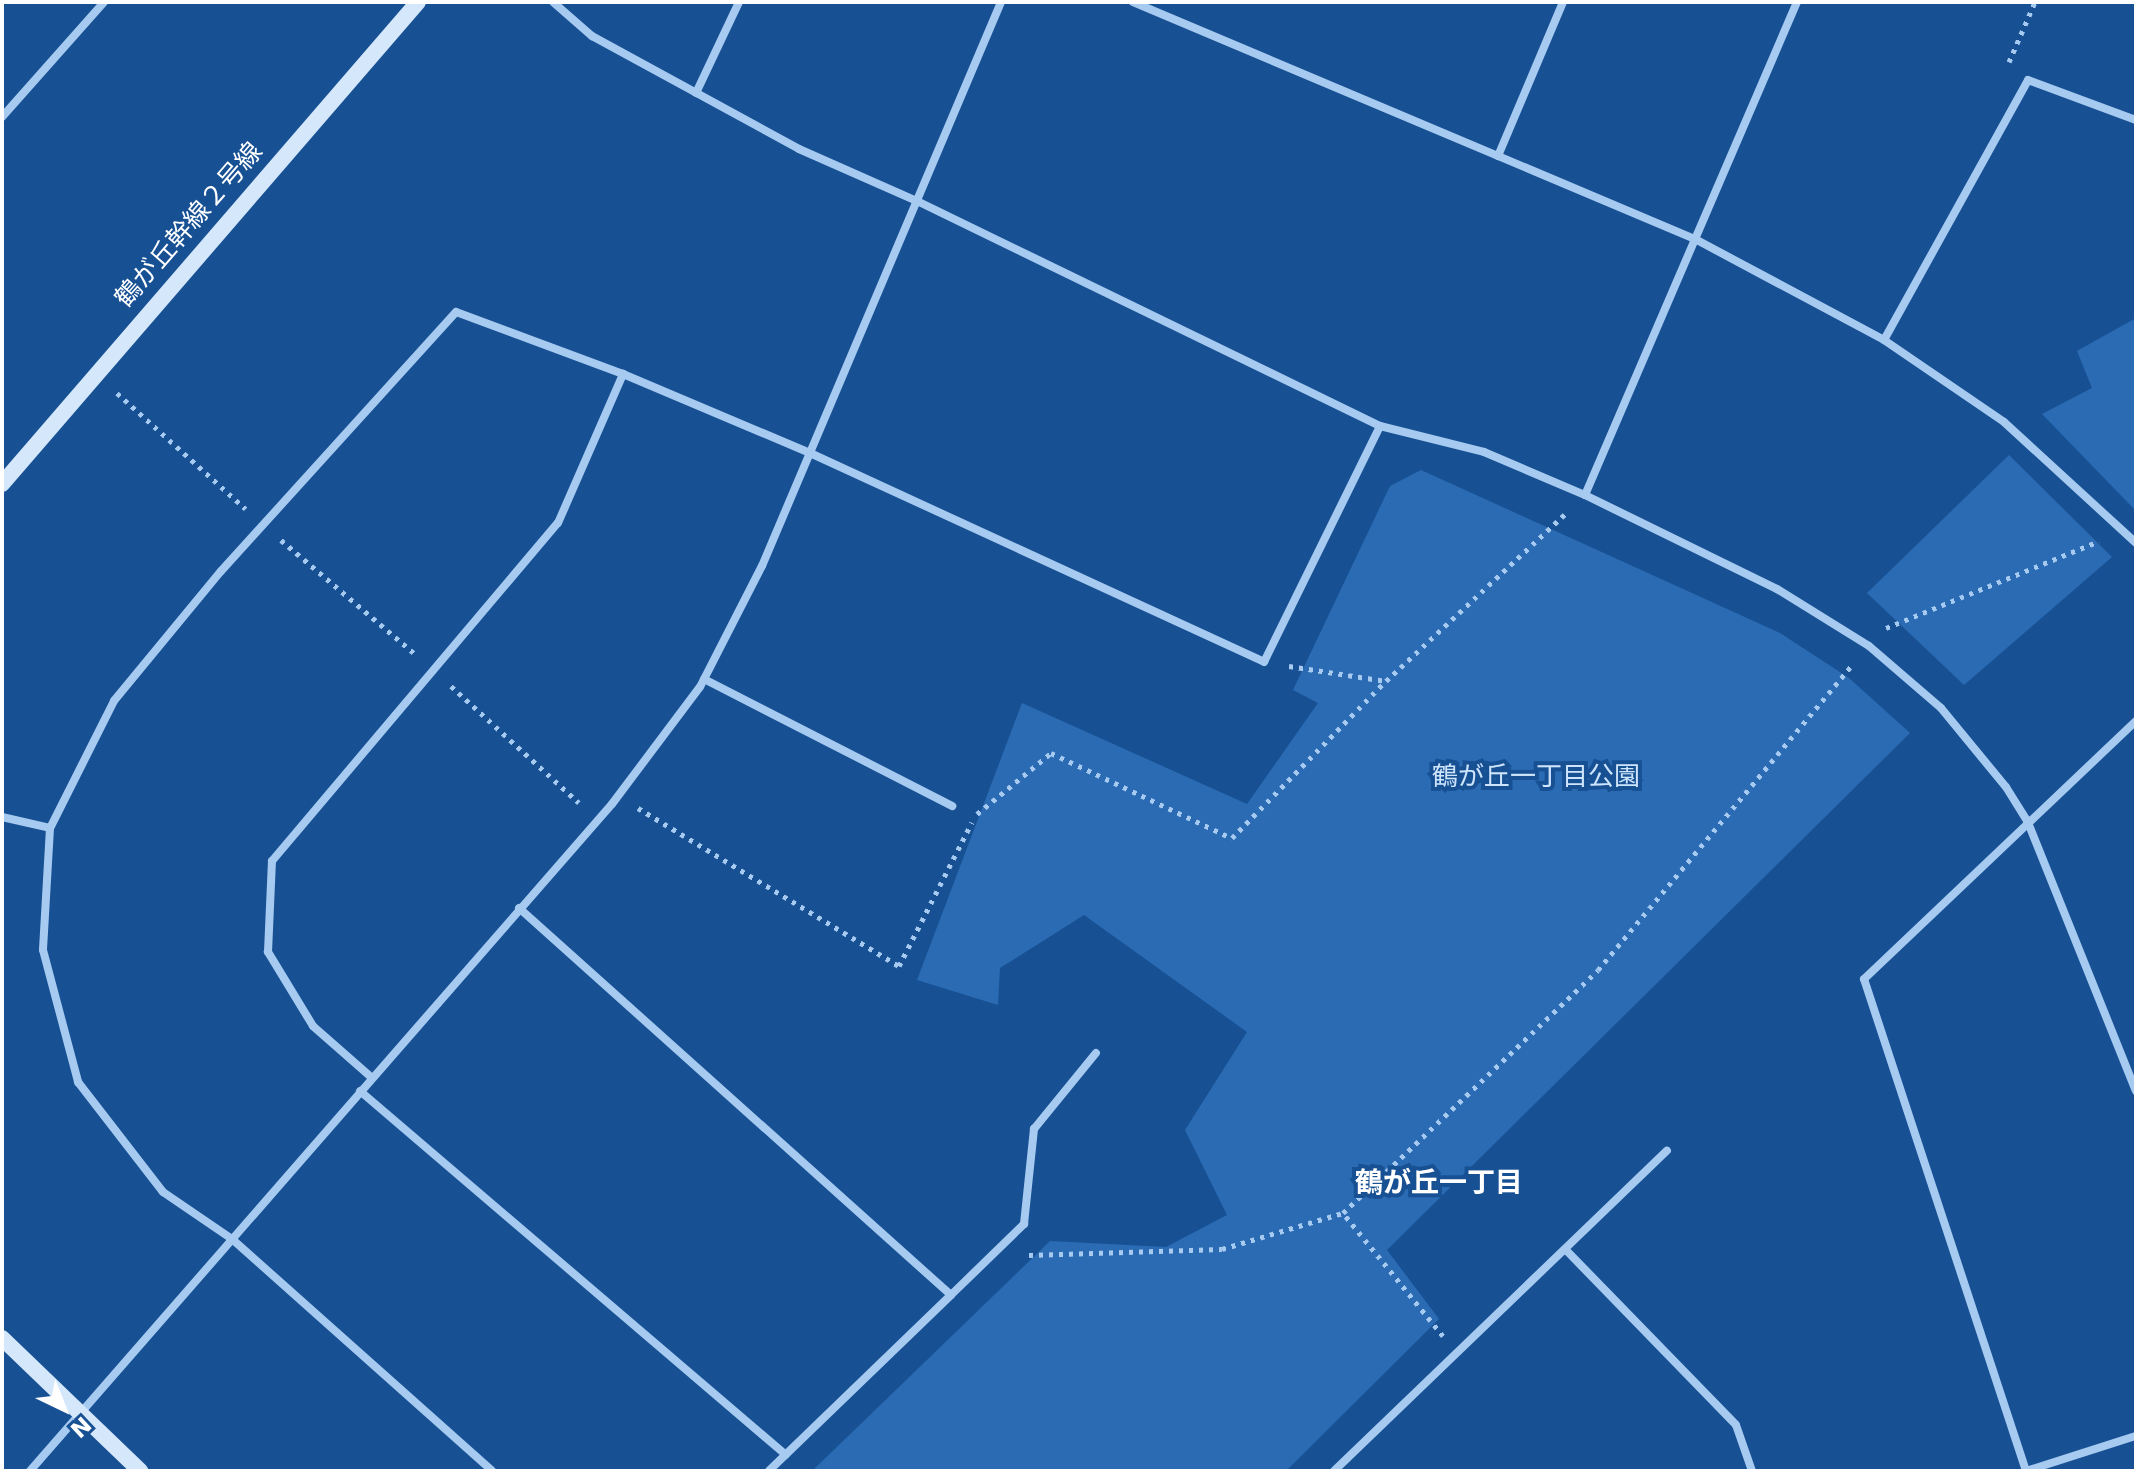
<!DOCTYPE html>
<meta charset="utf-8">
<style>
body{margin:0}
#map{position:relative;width:2138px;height:1473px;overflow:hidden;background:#175194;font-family:"DejaVu Sans","Noto Sans JP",sans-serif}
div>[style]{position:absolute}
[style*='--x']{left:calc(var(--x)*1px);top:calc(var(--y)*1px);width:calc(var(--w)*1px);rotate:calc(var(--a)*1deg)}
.green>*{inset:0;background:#2a6bb3}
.path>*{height:5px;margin-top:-2.5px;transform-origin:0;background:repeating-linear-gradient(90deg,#a7caf1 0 4px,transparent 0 10px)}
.street>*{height:8px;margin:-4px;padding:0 4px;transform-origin:4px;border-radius:4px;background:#a7caf1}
.secondary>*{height:16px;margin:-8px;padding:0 8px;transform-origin:8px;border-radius:8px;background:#d5e7fb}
span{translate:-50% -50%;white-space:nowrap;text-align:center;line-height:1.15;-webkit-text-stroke:8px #175194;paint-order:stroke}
.street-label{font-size:26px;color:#fff}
.park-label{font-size:26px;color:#cee4fc}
.neighbourhood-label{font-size:28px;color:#fff;font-weight:700}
.frame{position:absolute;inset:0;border:4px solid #fff;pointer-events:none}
.north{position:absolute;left:24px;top:1369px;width:80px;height:80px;-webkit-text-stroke:6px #175194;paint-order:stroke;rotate:137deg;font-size:22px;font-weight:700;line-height:32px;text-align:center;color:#fff}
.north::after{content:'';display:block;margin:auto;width:28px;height:36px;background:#fff;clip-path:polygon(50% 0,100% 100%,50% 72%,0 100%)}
</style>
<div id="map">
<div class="green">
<i style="clip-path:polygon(2136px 318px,2136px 511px,2042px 414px,2092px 388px,2077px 351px)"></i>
<i style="clip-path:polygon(2009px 455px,2112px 557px,1964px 685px,1867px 593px)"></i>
<i style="clip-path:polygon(1421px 470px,1780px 633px,1849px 678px,1910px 733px,1387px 1250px,1439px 1319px,1286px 1471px,812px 1471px,1050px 1241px,1166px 1247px,1227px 1215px,1185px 1130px,1247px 1032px,1084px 915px,1000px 968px,998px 1005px,917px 980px,1022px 703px,1247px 804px,1318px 703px,1293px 690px,1390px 486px)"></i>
</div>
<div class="path">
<i style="--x:2009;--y:62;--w:65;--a:-66.6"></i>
<i style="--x:117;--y:393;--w:173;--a:42"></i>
<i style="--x:281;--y:540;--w:177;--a:40.4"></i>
<i style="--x:1886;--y:628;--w:230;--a:-22.2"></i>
<i style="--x:1289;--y:666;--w:98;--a:8.8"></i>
<i style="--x:1386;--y:681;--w:248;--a:-43"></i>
<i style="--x:451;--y:686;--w:173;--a:42.4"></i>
<i style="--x:638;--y:808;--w:305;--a:31.2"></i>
<i style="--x:899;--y:966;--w:161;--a:-63.1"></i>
<i style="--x:977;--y:814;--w:96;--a:-39.5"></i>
<i style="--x:1051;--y:753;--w:200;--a:25.2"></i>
<i style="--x:1232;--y:838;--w:220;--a:-45.6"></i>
<i style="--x:1029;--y:1255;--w:193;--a:-1.8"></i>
<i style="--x:1222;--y:1249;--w:126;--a:-16.6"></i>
<i style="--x:1443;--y:1336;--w:159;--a:-129.1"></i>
<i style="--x:1343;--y:1213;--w:352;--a:-43.6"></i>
<i style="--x:1598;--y:970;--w:396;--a:-50.2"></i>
</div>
<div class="street">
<i style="--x:553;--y:2;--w:52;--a:41.1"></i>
<i style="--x:592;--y:36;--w:236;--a:28.6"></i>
<i style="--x:799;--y:149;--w:129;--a:23.8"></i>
<i style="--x:917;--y:201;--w:515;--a:25.92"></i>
<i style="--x:1380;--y:426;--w:107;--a:14"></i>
<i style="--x:1484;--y:452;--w:110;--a:23.1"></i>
<i style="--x:1585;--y:495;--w:214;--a:26.1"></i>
<i style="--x:1777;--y:589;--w:108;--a:31.8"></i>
<i style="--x:1869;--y:646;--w:95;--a:40.7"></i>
<i style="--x:1941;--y:708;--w:102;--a:50.6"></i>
<i style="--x:2006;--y:787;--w:39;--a:58"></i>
<i style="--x:2027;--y:820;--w:292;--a:68.1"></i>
<i style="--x:1133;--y:2;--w:610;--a:22.87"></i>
<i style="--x:1695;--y:239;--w:214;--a:28.1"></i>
<i style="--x:1884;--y:340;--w:297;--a:-61"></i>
<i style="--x:2028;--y:80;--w:115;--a:20.3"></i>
<i style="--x:696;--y:93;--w:101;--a:-64.7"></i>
<i style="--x:2;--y:117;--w:154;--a:-48.4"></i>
<i style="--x:1498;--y:156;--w:167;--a:-67.1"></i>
<i style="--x:1884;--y:340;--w:145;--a:34.3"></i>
<i style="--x:2004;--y:422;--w:179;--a:42.5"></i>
<i style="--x:623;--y:374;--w:203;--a:22.9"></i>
<i style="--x:810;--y:453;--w:500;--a:24.7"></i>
<i style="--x:1264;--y:662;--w:263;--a:-63.8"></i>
<i style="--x:1585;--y:495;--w:537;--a:-66.73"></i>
<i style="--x:704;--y:679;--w:279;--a:27.1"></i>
<i style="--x:2136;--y:721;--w:375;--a:136.5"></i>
<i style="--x:1864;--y:979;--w:518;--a:71.77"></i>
<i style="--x:2026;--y:1471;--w:115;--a:-17.7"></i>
<i style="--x:2;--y:817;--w:49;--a:12.9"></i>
<i style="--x:519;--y:908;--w:580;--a:41.86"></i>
<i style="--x:951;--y:1295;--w:253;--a:136"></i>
<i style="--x:371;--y:1077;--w:77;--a:-138.7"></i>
<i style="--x:313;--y:1026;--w:87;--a:-121.3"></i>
<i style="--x:268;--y:952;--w:91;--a:-87.5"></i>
<i style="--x:272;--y:861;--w:443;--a:-49.8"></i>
<i style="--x:558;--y:523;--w:163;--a:-66.4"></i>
<i style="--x:623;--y:374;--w:178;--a:-159.6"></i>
<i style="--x:456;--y:312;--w:350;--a:132.2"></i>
<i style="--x:221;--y:571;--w:168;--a:129.5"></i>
<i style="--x:114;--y:701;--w:142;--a:116.7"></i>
<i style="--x:50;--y:828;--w:122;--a:93.3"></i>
<i style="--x:43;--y:950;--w:137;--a:75.1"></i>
<i style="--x:78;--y:1082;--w:139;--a:52.3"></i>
<i style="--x:163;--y:1192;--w:83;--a:34.3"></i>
<i style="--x:232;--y:1239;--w:348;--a:41.7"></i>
<i style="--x:360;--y:1091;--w:560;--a:40.51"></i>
<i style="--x:1565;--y:1249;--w:245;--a:45.8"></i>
<i style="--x:1736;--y:1425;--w:49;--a:70.8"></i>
<i style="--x:951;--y:1295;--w:102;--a:-44.2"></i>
<i style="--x:1024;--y:1224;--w:96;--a:-84"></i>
<i style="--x:1034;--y:1129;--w:98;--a:-50.8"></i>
<i style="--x:30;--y:1471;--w:885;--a:-48.89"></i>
<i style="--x:612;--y:804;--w:146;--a:-53.1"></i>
<i style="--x:700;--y:687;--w:136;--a:-62.9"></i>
<i style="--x:762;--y:566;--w:613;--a:-67.03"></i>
<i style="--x:1334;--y:1471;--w:462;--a:-43.9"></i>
</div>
<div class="secondary">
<i style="--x:2;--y:484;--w:637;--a:-49.2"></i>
<i style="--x:2;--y:1338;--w:192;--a:43.9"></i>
</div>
<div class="street-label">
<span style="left:189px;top:225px;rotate:-49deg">鶴が丘幹線２号線</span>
</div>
<div class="park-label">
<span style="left:1536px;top:777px">鶴が丘一丁目公園</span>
</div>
<div class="neighbourhood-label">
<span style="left:1439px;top:1183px">鶴が丘一丁目</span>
</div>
<div class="frame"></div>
<div class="north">N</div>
</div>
